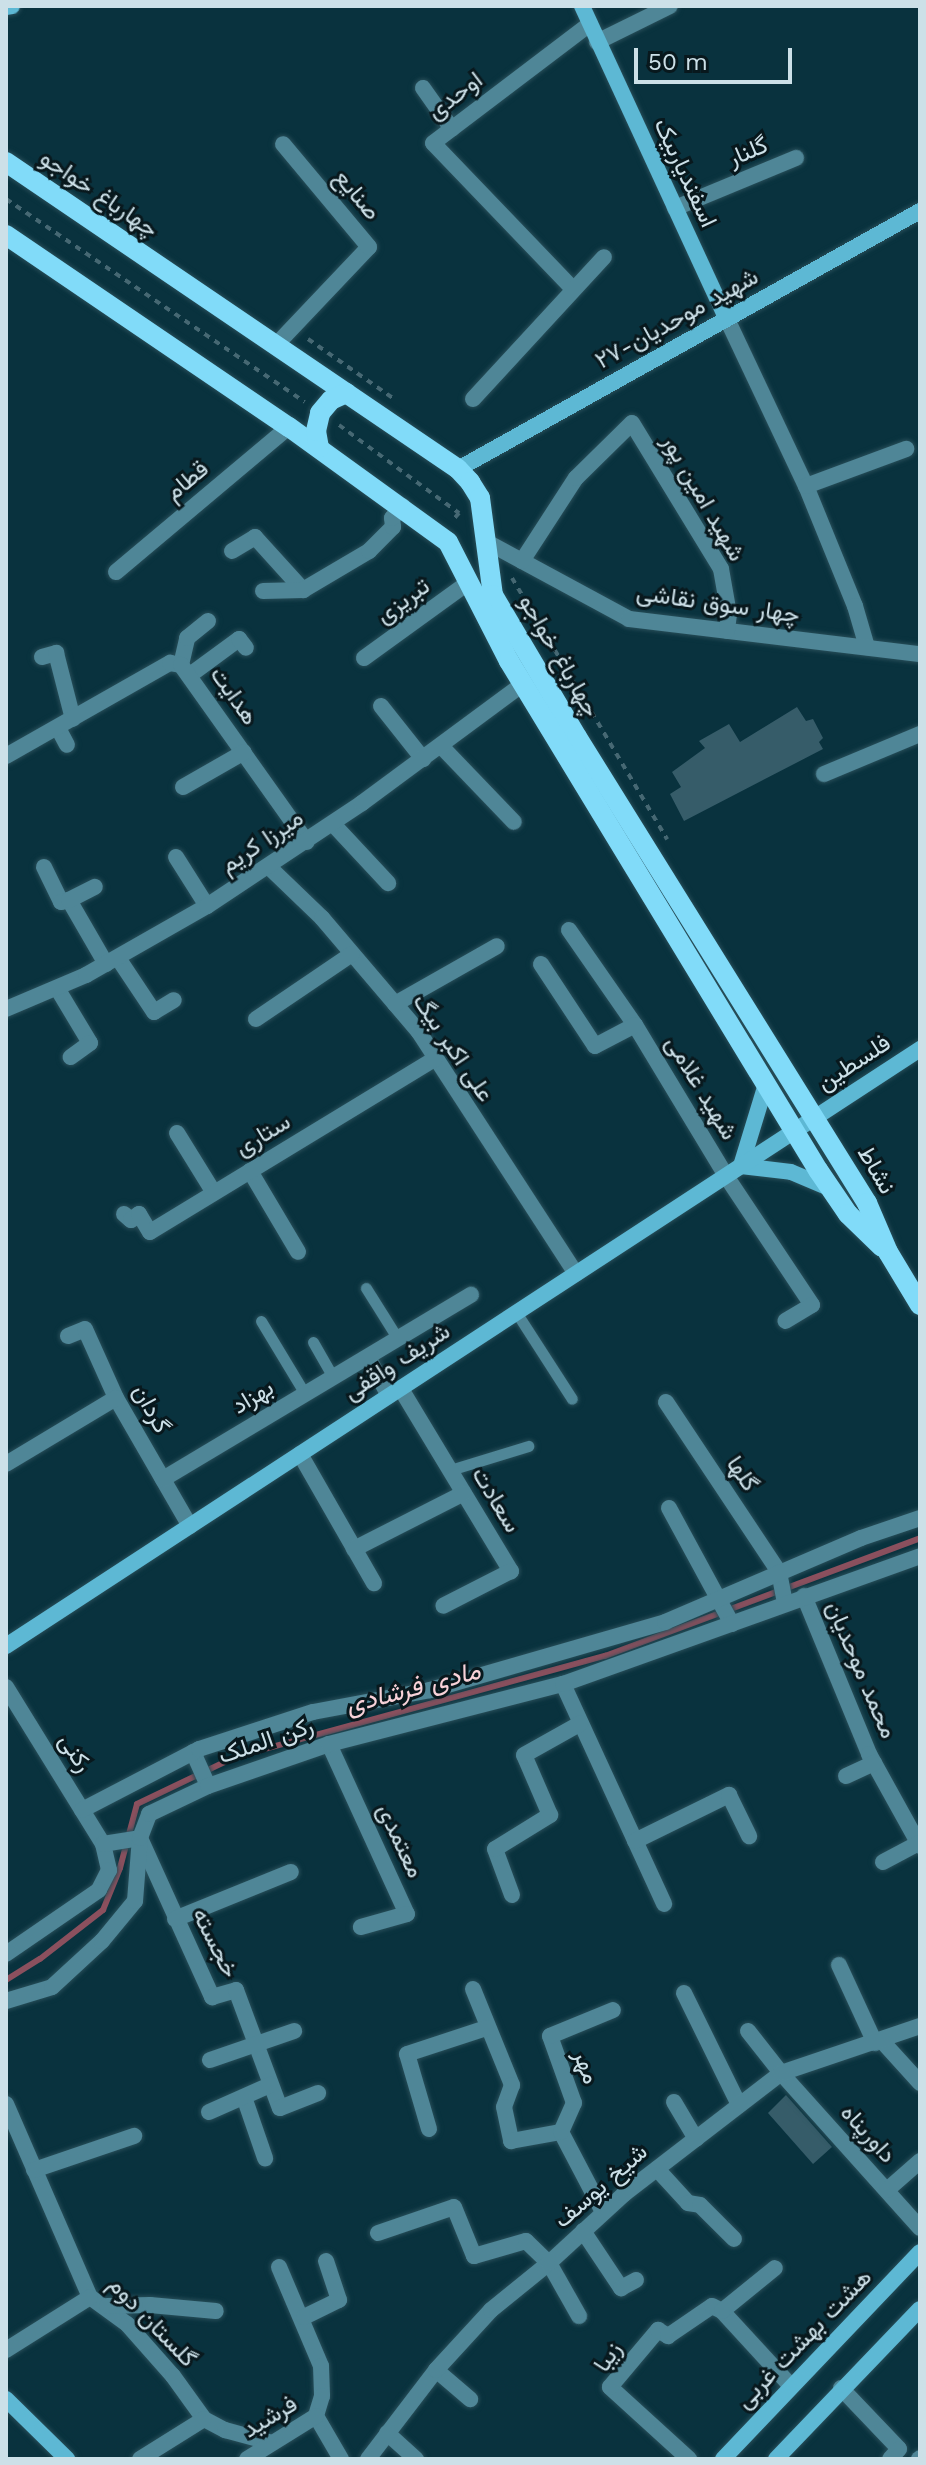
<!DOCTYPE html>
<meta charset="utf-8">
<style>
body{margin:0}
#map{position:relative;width:926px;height:2465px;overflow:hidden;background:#09323e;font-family:"Work Sans",Vazirmatn,sans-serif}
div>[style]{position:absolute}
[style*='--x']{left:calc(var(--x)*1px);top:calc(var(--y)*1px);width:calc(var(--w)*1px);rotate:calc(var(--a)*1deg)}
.stream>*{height:6px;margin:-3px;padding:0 3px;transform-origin:3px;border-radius:3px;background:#8b505e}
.building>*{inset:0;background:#365c69}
.path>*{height:4px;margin-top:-2px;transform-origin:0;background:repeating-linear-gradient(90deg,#466873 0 6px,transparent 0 12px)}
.roads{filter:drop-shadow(0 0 2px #284e59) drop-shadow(0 0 2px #284e59)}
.lane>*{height:11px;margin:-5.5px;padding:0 5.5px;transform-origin:5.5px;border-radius:5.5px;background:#4f8697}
.street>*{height:16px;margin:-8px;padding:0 8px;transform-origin:8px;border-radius:8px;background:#4f8697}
.secondary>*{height:16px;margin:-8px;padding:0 8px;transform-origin:8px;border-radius:8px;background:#5db8d4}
.primary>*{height:20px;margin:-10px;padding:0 10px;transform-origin:10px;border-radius:10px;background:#81dbf9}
span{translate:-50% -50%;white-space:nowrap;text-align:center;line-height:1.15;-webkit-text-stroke:6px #08181d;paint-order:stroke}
.street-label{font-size:24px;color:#cce0e8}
.water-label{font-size:26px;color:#f8d2d9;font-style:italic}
.frame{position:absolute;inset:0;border:8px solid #cce0e8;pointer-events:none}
.scale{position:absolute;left:634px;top:48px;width:158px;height:36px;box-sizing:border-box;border:4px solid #cce0e8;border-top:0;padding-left:10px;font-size:24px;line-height:28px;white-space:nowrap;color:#cce0e8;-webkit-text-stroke:6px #08181d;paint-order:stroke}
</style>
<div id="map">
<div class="stream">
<i style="--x:6;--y:1980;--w:40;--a:-32"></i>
<i style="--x:40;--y:1959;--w:80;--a:-37.9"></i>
<i style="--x:103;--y:1910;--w:45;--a:-68"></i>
<i style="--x:120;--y:1868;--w:66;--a:-75.1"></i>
<i style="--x:137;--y:1804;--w:109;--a:-25.6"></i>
<i style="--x:235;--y:1757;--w:384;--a:-15.3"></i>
<i style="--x:605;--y:1656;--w:336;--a:-20.5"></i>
</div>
<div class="building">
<i style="clip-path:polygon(797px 707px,806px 721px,813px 719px,823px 738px,819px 742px,823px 749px,684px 821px,670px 794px,681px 787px,672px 772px,705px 748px,699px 741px,729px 724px,740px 742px)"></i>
<i style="clip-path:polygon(786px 2095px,832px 2147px,813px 2164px,768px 2113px)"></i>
</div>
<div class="path">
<i style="--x:6;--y:199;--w:361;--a:34.2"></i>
<i style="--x:308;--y:339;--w:103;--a:34.8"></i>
<i style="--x:339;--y:425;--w:149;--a:36.3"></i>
<i style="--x:459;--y:513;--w:11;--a:131"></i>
<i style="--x:512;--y:578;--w:304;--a:59.3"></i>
</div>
<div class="roads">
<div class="lane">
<i style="--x:366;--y:1288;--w:60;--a:57.9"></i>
<i style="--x:516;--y:1312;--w:103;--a:57.2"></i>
<i style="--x:261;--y:1321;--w:85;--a:58.9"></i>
<i style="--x:313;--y:1342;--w:40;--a:60.3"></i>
<i style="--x:450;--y:1470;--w:82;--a:-17.1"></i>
</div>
<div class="street">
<i style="--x:597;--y:42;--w:81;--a:-26.3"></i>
<i style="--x:423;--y:88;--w:50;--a:54.7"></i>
<i style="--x:675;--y:208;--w:131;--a:-22.5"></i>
<i style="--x:573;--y:289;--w:202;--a:-133.8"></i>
<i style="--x:433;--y:143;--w:197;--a:-37.2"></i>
<i style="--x:726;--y:317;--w:187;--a:64.7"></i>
<i style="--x:806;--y:486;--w:130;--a:67.8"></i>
<i style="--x:855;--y:606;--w:43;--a:73.7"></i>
<i style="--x:276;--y:345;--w:135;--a:-46.5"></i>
<i style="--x:369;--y:247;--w:134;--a:-129.9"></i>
<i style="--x:473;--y:399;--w:193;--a:-47.3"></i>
<i style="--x:806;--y:486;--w:107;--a:-20.3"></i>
<i style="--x:485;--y:541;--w:164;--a:28.4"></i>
<i style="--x:629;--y:619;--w:293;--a:6.9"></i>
<i style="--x:232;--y:551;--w:27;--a:-31"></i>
<i style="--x:255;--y:537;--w:72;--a:47.8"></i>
<i style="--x:303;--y:590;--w:40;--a:178.6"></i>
<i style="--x:522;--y:561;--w:99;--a:-57"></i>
<i style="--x:576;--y:478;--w:78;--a:-44.5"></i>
<i style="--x:632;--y:423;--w:171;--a:58.6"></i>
<i style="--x:721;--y:569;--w:46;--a:79.9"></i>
<i style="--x:729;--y:614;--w:17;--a:97"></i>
<i style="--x:116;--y:572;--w:226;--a:-40"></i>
<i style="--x:303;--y:590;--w:77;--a:-30.6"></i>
<i style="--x:369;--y:551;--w:34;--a:-45"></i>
<i style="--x:393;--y:527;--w:9;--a:-96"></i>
<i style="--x:392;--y:518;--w:16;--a:-47"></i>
<i style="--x:42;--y:657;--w:15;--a:-16"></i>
<i style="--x:56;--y:653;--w:68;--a:75.6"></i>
<i style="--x:364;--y:658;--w:130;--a:-35.9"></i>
<i style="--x:181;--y:665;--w:28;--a:-77"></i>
<i style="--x:187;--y:638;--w:27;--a:-39"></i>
<i style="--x:190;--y:675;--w:61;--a:-36.3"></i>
<i style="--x:239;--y:639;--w:11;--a:52"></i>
<i style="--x:381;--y:706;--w:68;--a:51.6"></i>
<i style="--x:58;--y:728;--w:19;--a:62"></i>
<i style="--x:441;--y:746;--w:105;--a:46.2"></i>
<i style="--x:6;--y:756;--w:189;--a:-29.6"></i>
<i style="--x:170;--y:663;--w:11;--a:10"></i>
<i style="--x:181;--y:665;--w:217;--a:54.6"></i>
<i style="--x:824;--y:774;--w:104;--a:-22.6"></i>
<i style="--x:183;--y:787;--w:70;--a:-29.8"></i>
<i style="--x:333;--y:824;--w:81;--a:47"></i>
<i style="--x:176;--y:857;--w:58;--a:57.7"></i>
<i style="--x:44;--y:867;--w:39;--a:64"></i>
<i style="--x:61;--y:902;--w:8;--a:-14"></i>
<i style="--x:69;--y:900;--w:74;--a:60"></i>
<i style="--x:269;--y:867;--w:74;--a:43.9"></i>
<i style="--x:322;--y:918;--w:150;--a:49.6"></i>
<i style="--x:419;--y:1032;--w:288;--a:57"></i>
<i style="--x:69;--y:900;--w:29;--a:-27"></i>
<i style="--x:569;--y:930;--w:116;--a:55.2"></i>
<i style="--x:635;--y:1025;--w:176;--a:58.9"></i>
<i style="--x:726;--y:1176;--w:155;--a:56.3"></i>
<i style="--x:812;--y:1305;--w:31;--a:149"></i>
<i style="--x:118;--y:958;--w:65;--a:56.3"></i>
<i style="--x:154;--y:1012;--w:23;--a:-31"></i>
<i style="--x:541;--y:964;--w:98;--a:56.6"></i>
<i style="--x:595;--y:1046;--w:45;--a:-27.7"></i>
<i style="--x:57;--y:988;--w:64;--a:59"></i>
<i style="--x:90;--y:1043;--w:24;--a:144"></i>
<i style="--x:395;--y:1004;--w:117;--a:-29.6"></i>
<i style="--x:6;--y:1009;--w:87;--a:-23"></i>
<i style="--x:86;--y:975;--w:139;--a:-29.7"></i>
<i style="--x:207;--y:906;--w:186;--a:-33.6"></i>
<i style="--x:362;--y:803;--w:202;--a:-36.5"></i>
<i style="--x:256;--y:1019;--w:116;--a:-34.1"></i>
<i style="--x:177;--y:1133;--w:70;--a:58.3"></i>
<i style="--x:250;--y:1171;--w:94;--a:59.3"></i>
<i style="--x:124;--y:1214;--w:9;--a:41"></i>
<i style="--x:131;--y:1220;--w:10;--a:-37"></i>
<i style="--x:139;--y:1214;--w:21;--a:59"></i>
<i style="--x:150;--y:1232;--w:333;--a:-31.3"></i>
<i style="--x:68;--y:1336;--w:18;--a:-22"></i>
<i style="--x:85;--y:1329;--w:76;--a:65.8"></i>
<i style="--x:116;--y:1398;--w:148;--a:60"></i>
<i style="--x:368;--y:1357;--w:44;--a:61.7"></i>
<i style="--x:401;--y:1389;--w:213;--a:58.9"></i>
<i style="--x:511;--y:1571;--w:76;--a:152.8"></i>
<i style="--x:666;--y:1402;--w:204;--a:56.4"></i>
<i style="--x:779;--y:1572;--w:32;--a:79"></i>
<i style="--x:300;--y:1454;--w:149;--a:60.2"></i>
<i style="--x:6;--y:1464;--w:128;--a:-31"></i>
<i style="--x:163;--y:1479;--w:359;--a:-30.9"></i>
<i style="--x:669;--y:1508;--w:132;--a:61.5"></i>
<i style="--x:354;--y:1549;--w:123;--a:-27"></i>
<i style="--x:804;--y:1596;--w:171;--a:67.6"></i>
<i style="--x:869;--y:1754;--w:105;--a:61"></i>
<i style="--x:563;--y:1684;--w:242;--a:65.3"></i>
<i style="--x:6;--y:1687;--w:185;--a:58.3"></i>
<i style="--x:103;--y:1844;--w:27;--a:77"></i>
<i style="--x:109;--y:1870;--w:22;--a:117"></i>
<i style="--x:99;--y:1890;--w:113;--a:145.5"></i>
<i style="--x:329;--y:1744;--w:187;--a:65.4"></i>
<i style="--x:407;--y:1914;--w:48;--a:164.2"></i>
<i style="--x:193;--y:1752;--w:37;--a:66"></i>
<i style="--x:846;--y:1776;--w:31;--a:-25"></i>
<i style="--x:82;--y:1810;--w:132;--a:-27.5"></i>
<i style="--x:199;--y:1749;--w:120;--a:-18"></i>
<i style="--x:313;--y:1712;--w:119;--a:-10.6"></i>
<i style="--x:430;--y:1690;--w:245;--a:-16.1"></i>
<i style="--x:665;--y:1622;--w:213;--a:-23.2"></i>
<i style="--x:861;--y:1538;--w:62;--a:-18.7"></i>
<i style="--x:635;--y:1841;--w:105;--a:-26.1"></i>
<i style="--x:729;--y:1795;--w:46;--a:64"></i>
<i style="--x:103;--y:1844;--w:37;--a:-9"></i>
<i style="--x:140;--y:1838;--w:175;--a:65.6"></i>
<i style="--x:212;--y:1997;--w:25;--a:-16"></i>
<i style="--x:236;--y:1990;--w:126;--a:69.6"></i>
<i style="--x:280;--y:2108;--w:41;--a:-21.5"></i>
<i style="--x:883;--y:1862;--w:40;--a:-28"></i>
<i style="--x:512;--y:1895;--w:49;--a:-110.3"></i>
<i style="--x:495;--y:1849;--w:65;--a:-31.7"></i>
<i style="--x:550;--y:1815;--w:65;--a:-113.4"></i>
<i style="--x:524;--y:1755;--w:65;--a:-29.3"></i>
<i style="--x:175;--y:1919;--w:125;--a:-22.1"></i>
<i style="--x:839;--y:1965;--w:86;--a:65.2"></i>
<i style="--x:473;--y:1989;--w:104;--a:67.9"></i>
<i style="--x:512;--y:2085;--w:23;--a:110"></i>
<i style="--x:504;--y:2107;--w:35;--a:78"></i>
<i style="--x:511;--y:2141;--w:51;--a:-10.2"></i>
<i style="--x:561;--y:2132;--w:90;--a:62.3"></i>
<i style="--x:684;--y:1993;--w:125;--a:63.8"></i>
<i style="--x:6;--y:2001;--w:48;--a:-16.9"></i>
<i style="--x:52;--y:1987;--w:68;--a:-42.6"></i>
<i style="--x:102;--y:1941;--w:52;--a:-50.5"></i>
<i style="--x:135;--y:1901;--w:63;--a:-85.5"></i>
<i style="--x:140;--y:1838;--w:26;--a:-69"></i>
<i style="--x:149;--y:1814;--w:65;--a:-25.4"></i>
<i style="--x:208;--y:1786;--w:128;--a:-19.1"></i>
<i style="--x:329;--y:1744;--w:242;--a:-14.4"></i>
<i style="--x:563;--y:1684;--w:379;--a:-19.7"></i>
<i style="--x:748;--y:2031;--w:53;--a:51.8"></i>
<i style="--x:781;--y:2073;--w:208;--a:48.1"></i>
<i style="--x:881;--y:2040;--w:58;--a:47.8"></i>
<i style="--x:210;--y:2060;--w:89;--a:-19"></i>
<i style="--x:244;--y:2097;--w:65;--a:71"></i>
<i style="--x:674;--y:2102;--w:43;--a:59.3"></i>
<i style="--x:6;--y:2104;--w:210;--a:66.5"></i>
<i style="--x:90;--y:2297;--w:46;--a:36.1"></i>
<i style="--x:127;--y:2324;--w:69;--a:48.5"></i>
<i style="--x:173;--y:2376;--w:53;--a:54.2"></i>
<i style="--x:204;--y:2419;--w:24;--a:28"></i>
<i style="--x:225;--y:2430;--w:46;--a:15.3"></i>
<i style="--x:209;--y:2112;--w:67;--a:-23.9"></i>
<i style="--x:429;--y:2129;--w:78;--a:-106.3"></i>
<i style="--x:407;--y:2054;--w:83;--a:-18.2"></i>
<i style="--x:561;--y:2132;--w:32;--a:-66"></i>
<i style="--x:574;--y:2103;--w:71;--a:-109.7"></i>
<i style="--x:550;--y:2036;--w:68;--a:-22.4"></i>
<i style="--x:657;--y:2169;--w:46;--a:47.6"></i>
<i style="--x:688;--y:2203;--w:12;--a:9"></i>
<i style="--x:700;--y:2205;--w:48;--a:45"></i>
<i style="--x:34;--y:2170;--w:106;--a:-18.8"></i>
<i style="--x:887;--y:2190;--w:44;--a:-41.3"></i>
<i style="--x:583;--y:2231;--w:69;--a:56.3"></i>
<i style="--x:621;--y:2288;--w:17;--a:-28"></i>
<i style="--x:378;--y:2233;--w:80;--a:-18.9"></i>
<i style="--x:454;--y:2207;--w:53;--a:67.8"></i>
<i style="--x:474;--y:2256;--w:54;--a:-16.1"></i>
<i style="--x:526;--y:2241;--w:32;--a:44"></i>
<i style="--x:549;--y:2263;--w:61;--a:60.5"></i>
<i style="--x:279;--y:2267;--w:108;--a:67"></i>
<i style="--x:321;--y:2366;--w:30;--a:88"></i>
<i style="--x:322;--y:2396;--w:21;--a:107"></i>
<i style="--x:107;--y:2306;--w:43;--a:-1.3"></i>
<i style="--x:150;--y:2305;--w:66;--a:5.2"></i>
<i style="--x:722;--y:2311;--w:102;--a:47.4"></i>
<i style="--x:304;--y:2317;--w:39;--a:-26"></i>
<i style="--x:339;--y:2300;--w:41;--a:-108.4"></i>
<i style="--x:6;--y:2350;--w:99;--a:-32.2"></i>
<i style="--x:436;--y:2370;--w:45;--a:40.5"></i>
<i style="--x:841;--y:2388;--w:84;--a:46.4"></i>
<i style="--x:899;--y:2449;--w:13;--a:132"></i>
<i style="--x:316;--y:2416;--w:50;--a:59.8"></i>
<i style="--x:387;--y:2433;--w:39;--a:42"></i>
<i style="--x:140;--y:2459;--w:75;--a:-32"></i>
<i style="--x:247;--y:2459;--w:81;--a:-31.9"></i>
<i style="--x:368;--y:2459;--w:112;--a:-52.6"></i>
<i style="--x:436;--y:2370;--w:81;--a:-47.5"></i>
<i style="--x:491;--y:2310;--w:75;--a:-39"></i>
<i style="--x:549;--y:2263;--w:102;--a:-42.6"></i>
<i style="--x:624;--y:2194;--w:198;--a:-37.6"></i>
<i style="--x:781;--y:2073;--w:147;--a:-18.7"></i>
<i style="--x:689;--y:2459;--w:107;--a:-137.7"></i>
<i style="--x:610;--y:2387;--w:75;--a:-49.9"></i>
<i style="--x:658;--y:2330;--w:12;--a:31"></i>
<i style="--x:668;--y:2336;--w:53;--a:-34.3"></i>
<i style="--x:712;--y:2306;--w:11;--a:27"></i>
<i style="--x:722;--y:2311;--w:68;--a:-39.1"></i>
<i style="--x:919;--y:2459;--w:1;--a:-45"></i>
</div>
<div class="secondary">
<i style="--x:582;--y:6;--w:343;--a:65.2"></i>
<i style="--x:6;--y:7;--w:6;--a:-9"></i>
<i style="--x:458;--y:469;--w:529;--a:-29.18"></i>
<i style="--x:766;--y:1084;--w:86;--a:107"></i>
<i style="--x:741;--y:1166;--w:50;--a:6.8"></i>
<i style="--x:791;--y:1172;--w:41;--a:22.8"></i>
<i style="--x:6;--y:1646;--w:1092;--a:-33.15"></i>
<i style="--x:6;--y:2399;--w:86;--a:44.5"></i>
<i style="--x:723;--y:2459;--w:286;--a:-46.4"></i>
<i style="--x:776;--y:2459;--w:208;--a:-46.2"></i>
</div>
<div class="primary">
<i style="--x:6;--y:162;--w:546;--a:34.18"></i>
<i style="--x:458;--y:469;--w:18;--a:47"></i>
<i style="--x:470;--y:482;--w:19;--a:58"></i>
<i style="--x:480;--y:498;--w:98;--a:82.4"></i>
<i style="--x:493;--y:595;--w:165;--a:59.4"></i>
<i style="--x:577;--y:737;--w:549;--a:58.11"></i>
<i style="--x:867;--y:1203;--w:53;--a:66.8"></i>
<i style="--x:888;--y:1252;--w:62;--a:58.9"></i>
<i style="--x:6;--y:235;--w:342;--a:34.2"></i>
<i style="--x:289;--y:427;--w:196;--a:35.9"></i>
<i style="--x:448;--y:542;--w:134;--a:62.9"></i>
<i style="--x:509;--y:661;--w:595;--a:58.74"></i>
<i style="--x:818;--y:1170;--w:53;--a:55.7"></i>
<i style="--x:848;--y:1214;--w:47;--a:44.1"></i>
<i style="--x:319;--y:448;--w:17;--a:-100"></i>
<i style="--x:316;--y:431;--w:18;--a:-77"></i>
<i style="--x:320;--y:413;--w:17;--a:-50"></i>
<i style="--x:331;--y:400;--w:17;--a:-25"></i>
</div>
</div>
<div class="street-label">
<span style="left:455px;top:96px;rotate:-37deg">اوحدی</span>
<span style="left:748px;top:152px;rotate:-23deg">گلنار</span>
<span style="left:685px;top:173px;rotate:65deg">اسفندیاربیک</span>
<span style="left:99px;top:194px;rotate:34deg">چهارباغ خواجو</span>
<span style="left:357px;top:195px;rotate:50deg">صنایع</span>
<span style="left:677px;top:319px;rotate:-29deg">۲۷-شهید موحدیان</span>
<span style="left:187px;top:481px;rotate:-40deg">قطام</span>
<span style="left:703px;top:498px;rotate:60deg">شهید امین پور</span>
<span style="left:403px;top:601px;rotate:-36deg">تبریزی</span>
<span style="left:718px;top:604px;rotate:8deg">چهار سوق نقاشی</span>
<span style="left:559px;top:656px;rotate:60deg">چهارباغ خواجو</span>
<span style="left:234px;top:696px;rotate:55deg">هدایت</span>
<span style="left:262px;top:842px;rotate:-34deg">میرزا کریم</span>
<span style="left:453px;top:1048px;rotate:56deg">علی اکبر بیگ</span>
<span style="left:854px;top:1063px;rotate:-33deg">فلسطین</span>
<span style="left:701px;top:1088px;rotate:59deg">شهید غلامی</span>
<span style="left:263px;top:1135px;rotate:-31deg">ستاری</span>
<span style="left:876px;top:1170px;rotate:60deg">نشاط</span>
<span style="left:397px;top:1362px;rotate:-33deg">شریف واقفی</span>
<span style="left:253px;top:1397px;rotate:-31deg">بهزاد</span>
<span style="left:151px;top:1409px;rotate:61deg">گردان</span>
<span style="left:742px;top:1474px;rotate:56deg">گلها</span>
<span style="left:496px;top:1500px;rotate:59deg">سعادت</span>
<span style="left:861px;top:1670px;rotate:67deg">محمد موحدیان</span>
<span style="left:266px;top:1741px;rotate:-19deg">رکن الملک</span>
<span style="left:75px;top:1753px;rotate:58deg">رکنی</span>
<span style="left:400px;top:1841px;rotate:65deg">معتمدی</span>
<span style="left:215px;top:1943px;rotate:63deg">خجسته</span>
<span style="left:586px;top:2067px;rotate:70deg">مهر</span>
<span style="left:868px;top:2134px;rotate:48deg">داورپناه</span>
<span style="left:601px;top:2186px;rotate:-41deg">شیخ یوسف</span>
<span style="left:152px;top:2322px;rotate:46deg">گلستان دوم</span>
<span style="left:804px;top:2339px;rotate:-46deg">هشت بهشت غربی</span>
<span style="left:608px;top:2357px;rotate:-57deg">زیبا</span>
<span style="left:270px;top:2417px;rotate:-31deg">فرشید</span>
</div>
<div class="water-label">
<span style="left:413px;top:1688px;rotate:-15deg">مادی فرشادی</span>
</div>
<div class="frame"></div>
<div class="scale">50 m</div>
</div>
